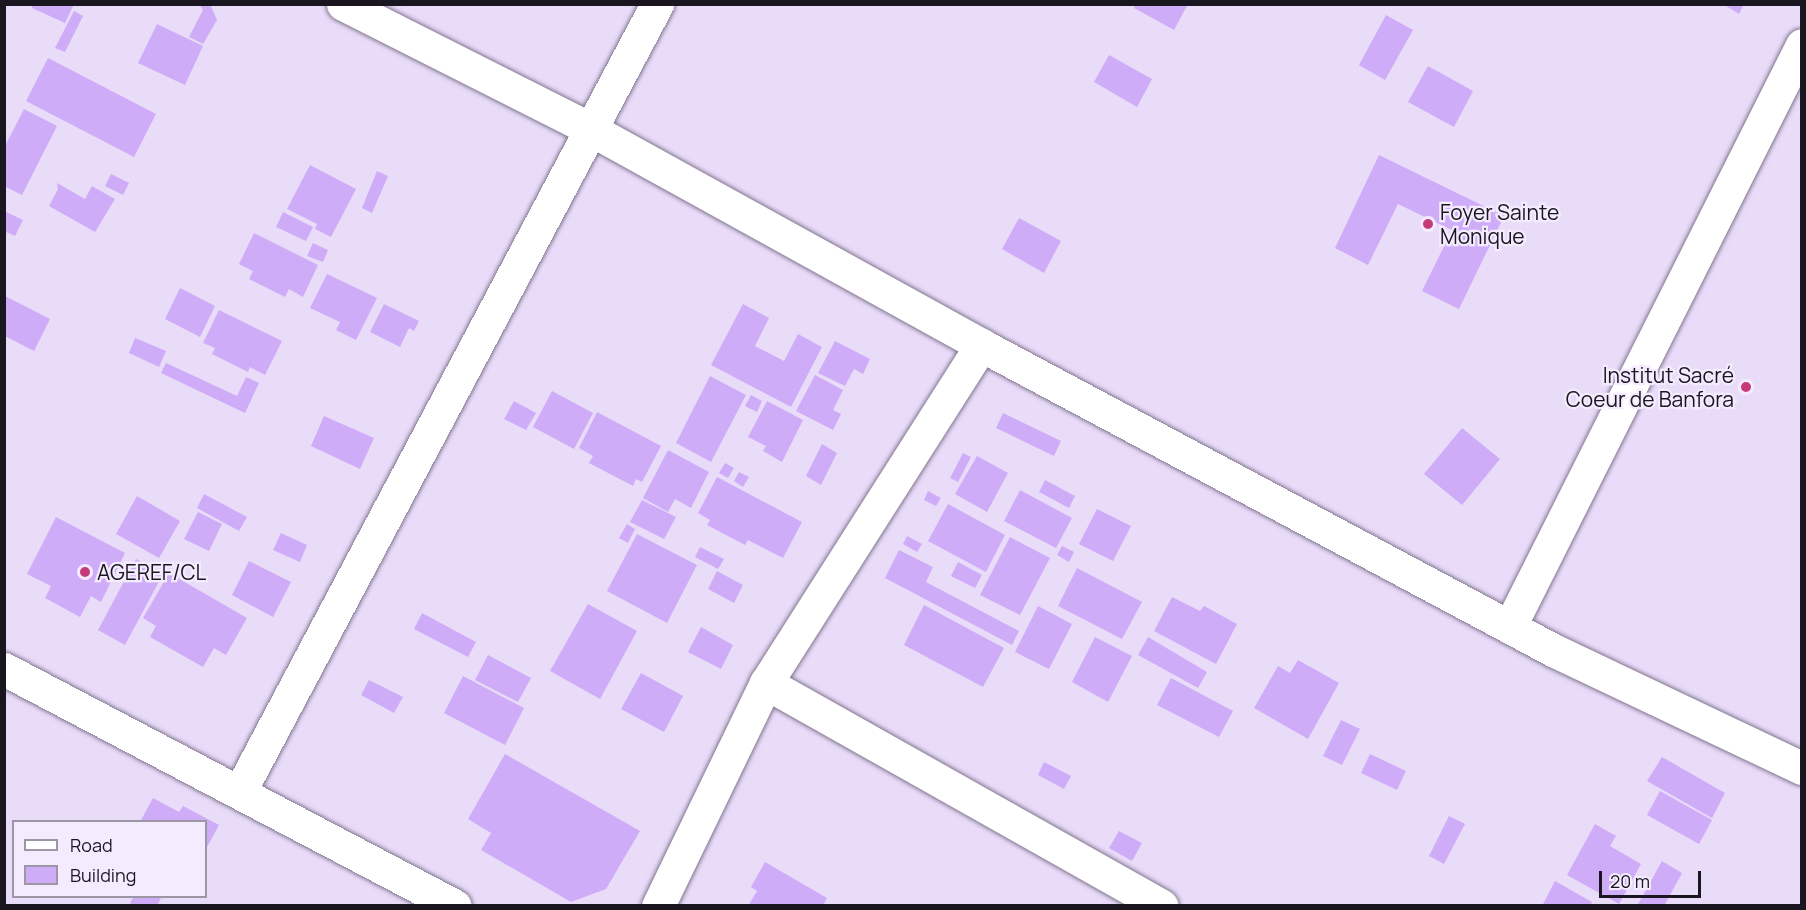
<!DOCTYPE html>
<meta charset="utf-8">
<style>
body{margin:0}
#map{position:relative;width:1806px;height:910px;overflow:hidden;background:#e9dcf9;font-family:Manrope,sans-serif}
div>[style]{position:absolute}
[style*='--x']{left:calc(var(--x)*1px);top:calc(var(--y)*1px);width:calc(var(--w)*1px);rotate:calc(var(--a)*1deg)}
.building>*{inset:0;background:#cfacf8}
.roads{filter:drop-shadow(0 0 2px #817690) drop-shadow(0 0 2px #817690)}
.minor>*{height:33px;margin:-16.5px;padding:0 16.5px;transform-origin:16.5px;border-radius:16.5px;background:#fff}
.dots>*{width:16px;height:16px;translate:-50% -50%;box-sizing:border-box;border:3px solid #f4ecfe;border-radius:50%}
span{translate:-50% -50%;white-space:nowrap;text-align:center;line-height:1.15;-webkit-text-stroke:4.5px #f4ecfe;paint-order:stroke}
.poi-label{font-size:21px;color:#1a1620}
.left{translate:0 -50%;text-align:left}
.right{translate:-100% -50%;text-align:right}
.frame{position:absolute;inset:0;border:6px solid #1a1620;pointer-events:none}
.legend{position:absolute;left:12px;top:820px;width:195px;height:78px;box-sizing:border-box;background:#f4ecfe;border:2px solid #9d96a5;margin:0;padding:8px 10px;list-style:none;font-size:18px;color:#1a1620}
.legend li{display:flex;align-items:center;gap:12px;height:30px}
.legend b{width:30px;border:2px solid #9d96a5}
.scale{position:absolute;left:1599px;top:871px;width:102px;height:27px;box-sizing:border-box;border:3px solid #1a1620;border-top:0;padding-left:8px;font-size:18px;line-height:21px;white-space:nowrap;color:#1a1620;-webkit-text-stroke:4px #f4ecfe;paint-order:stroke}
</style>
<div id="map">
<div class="building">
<i style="clip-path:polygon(33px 4px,74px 4px,65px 23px,32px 8px)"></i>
<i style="clip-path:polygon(199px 4px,210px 4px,217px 20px,203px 44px,189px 37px,203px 10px)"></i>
<i style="clip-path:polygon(1136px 4px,1188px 4px,1174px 30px,1134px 8px)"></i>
<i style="clip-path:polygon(1723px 4px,1744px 4px,1739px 14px)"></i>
<i style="clip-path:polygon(74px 11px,83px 16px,65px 52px,55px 48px)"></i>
<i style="clip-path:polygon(1386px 15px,1413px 30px,1385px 80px,1359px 65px)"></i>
<i style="clip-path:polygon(157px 24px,203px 46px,185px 85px,138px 63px)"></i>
<i style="clip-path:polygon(1109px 55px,1152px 79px,1137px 107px,1094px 82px)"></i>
<i style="clip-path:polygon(48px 58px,156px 114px,134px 157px,26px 101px)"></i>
<i style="clip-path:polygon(1428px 66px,1473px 91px,1454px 127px,1408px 102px)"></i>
<i style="clip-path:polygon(24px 109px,57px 126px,22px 195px,4px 186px,4px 148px)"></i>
<i style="clip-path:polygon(1379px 155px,1504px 216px,1459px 309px,1422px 291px,1452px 230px,1398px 204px,1368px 265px,1335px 248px)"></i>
<i style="clip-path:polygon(310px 165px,356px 189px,331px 237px,315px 229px,317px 224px,287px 209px)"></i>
<i style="clip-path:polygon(377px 171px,388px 176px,372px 213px,362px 208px)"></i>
<i style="clip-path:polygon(111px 174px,129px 183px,123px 195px,105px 186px)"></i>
<i style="clip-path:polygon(57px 183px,85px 199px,92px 186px,115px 199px,95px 232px,49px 206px,58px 189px)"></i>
<i style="clip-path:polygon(4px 211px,23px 220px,15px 236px,4px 231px)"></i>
<i style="clip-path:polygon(283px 212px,313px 227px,306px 241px,276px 227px)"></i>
<i style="clip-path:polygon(1019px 218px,1061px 241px,1044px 273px,1002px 249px)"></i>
<i style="clip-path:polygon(254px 233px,318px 265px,303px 297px,289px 289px,285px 297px,249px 279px,253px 271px,239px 264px)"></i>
<i style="clip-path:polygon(313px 243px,328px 250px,323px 262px,307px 256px)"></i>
<i style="clip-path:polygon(327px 274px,377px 298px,356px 340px,336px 330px,340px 322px,310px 308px)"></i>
<i style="clip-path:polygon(180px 288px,215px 306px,200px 337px,165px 319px)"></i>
<i style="clip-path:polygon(5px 296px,50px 319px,34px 351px,5px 336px)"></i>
<i style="clip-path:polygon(384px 304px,419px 321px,414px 331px,409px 328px,400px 347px,370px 332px)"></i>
<i style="clip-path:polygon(743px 304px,769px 318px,755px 346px,784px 361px,798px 334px,822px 347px,791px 407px,711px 365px)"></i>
<i style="clip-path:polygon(219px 310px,282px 341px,265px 375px,250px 367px,248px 372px,212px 354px,215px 348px,203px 343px)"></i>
<i style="clip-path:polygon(135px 338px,166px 351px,159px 367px,129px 353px)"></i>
<i style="clip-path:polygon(835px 341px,870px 359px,863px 374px,854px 369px,845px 386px,818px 373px)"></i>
<i style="clip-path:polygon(166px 363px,237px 396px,246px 377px,259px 383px,245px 413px,161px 373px)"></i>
<i style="clip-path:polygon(815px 375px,843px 390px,833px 410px,841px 414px,833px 430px,796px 411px)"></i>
<i style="clip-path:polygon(710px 376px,746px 395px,711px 462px,676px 443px)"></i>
<i style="clip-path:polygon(552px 391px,593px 413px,574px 449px,533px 427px)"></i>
<i style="clip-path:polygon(751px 395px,762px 401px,757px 412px,745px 406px)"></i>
<i style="clip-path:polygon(514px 401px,536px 413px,526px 430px,504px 419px)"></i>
<i style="clip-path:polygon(767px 401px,803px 420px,782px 462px,763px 451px,766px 446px,748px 437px)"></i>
<i style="clip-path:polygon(597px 412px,661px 446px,642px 482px,636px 479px,633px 486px,589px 463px,593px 456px,579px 448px)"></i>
<i style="clip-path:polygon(1003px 413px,1061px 441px,1054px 456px,996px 428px)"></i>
<i style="clip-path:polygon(324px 416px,374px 438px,360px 469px,311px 446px)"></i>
<i style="clip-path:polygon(1462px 428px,1500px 459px,1462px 505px,1424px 474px)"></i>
<i style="clip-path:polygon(822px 444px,837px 453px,821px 485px,806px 476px)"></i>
<i style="clip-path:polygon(668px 450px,709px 472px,691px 508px,675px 499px,668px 512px,643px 498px)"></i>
<i style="clip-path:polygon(963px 453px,971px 457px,958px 482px,950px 478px)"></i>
<i style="clip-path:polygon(977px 456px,1008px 473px,987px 512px,955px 494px)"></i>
<i style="clip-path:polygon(725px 463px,734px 468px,728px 478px,719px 473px)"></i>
<i style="clip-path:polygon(739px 472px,749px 477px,743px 487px,734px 481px)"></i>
<i style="clip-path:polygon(717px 477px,802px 522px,783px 558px,748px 540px,745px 545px,707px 525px,710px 520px,698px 513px)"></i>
<i style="clip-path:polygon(1045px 480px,1075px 496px,1069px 508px,1039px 492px)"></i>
<i style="clip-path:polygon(1020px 490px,1072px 518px,1056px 548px,1004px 521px)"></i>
<i style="clip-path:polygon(928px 491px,941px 498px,936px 506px,924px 500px)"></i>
<i style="clip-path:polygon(204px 494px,247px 517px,239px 531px,197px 508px)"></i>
<i style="clip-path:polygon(137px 496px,180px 521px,159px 558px,116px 534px)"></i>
<i style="clip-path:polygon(642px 500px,676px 517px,664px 539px,630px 522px)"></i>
<i style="clip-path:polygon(948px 504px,1005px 535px,986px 572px,928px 541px)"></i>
<i style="clip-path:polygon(1097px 509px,1131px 526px,1113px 561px,1079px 544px)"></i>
<i style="clip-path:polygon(198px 512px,222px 524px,209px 551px,184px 539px)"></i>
<i style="clip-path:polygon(56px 517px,125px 553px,101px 602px,91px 596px,80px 617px,45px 598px,51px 586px,27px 574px)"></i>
<i style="clip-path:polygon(627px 524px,635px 529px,628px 543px,619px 538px)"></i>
<i style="clip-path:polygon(281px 533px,307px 545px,300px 562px,273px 550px)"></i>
<i style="clip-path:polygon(637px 534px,697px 565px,667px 623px,607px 591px)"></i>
<i style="clip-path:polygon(907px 536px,922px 544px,917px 552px,903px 544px)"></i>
<i style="clip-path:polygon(1010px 537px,1050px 558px,1020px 615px,980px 595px)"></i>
<i style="clip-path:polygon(1062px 546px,1074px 552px,1069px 562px,1057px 555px)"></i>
<i style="clip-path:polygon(700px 547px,724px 559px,718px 569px,695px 557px)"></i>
<i style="clip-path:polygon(899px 550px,933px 567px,926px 582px,1019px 631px,1012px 645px,885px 578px)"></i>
<i style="clip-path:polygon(136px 559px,163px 574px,125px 645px,98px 630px)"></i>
<i style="clip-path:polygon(249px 561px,291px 582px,273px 617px,232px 595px)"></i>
<i style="clip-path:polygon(958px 562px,982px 575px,975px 588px,951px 576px)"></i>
<i style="clip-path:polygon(1077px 568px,1142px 602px,1122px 639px,1058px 606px)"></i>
<i style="clip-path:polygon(717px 571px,743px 585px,734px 603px,708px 589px)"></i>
<i style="clip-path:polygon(169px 573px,247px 618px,226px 655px,214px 648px,203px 667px,150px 637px,156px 626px,143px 618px)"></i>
<i style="clip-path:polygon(1172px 597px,1200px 611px,1204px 606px,1237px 624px,1216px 664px,1154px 631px)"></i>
<i style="clip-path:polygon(588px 604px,637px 631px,600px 699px,550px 671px)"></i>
<i style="clip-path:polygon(924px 605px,1004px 648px,983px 687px,904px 645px)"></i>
<i style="clip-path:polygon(1038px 606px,1072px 624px,1049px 669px,1015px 652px)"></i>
<i style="clip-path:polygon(422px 613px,476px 642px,468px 657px,414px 629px)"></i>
<i style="clip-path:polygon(701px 627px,733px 645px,721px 669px,688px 652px)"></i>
<i style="clip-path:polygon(1095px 637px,1132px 656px,1108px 702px,1072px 682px)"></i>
<i style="clip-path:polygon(1148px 637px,1207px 672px,1198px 688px,1138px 655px)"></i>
<i style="clip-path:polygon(488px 655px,531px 678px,518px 702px,475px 680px)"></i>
<i style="clip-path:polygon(1298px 660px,1339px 683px,1308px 739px,1254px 708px,1278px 666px,1290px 673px)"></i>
<i style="clip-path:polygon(641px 673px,683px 696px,664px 732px,621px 709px)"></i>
<i style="clip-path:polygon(463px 676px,524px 708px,505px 745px,444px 713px)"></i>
<i style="clip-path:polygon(1171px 678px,1233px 711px,1219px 737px,1157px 705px)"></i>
<i style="clip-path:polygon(369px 680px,403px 697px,394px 713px,361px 695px)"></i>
<i style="clip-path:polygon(1341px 720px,1360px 729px,1342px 765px,1323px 756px)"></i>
<i style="clip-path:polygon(505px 754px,640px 831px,606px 889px,571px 902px,481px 850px,491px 833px,468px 819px)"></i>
<i style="clip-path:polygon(1370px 754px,1406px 771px,1397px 790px,1361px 773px)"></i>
<i style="clip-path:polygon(1662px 757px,1725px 793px,1712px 818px,1647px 781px)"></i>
<i style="clip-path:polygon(1044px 762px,1071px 776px,1064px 789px,1038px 775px)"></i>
<i style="clip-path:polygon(1660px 791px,1712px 820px,1699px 844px,1647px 815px)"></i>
<i style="clip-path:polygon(153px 798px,179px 812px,183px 806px,219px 825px,206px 849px,206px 822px,140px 822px)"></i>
<i style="clip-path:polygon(1449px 816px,1465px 824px,1444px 864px,1429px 856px)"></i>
<i style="clip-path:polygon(1595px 824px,1616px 836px,1610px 846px,1641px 864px,1619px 904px,1567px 875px)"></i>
<i style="clip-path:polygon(1119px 831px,1142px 843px,1132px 861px,1109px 848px)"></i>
<i style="clip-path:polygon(1662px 861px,1682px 873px,1664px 906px,1637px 906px)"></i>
<i style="clip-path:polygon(765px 862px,827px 898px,823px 906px,748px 906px,757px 891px,751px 887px)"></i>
<i style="clip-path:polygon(1555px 881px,1592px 902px,1590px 906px,1542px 906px)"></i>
<i style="clip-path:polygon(134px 896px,162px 896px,157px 906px,135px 906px,130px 903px)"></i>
</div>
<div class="roads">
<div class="minor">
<i style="--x:343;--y:4;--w:277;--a:26.8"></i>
<i style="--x:590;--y:129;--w:447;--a:28.9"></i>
<i style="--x:981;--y:345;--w:648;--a:28.07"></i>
<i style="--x:1553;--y:650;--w:276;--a:25.4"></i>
<i style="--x:1510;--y:626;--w:650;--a:-63.32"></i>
<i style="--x:4;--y:669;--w:509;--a:27.72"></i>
<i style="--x:766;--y:683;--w:454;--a:29.4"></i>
<i style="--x:240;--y:791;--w:891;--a:-62.08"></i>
<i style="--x:658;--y:906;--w:248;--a:-64.2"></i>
<i style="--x:766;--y:683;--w:401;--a:-57.5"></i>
</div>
</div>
<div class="dots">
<i style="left:1428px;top:224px;background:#c43b78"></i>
<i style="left:1746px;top:387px;background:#c43b78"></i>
<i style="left:85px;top:572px;background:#c43b78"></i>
</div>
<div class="poi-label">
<span class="left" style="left:1440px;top:224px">Foyer Sainte<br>Monique</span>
<span class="right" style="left:1734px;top:387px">Institut Sacré<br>Coeur de Banfora</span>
<span class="left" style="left:97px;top:572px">AGEREF/CL</span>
</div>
<div class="frame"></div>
<ul class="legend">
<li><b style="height:8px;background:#fff"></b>Road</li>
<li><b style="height:16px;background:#cfacf8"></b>Building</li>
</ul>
<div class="scale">20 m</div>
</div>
